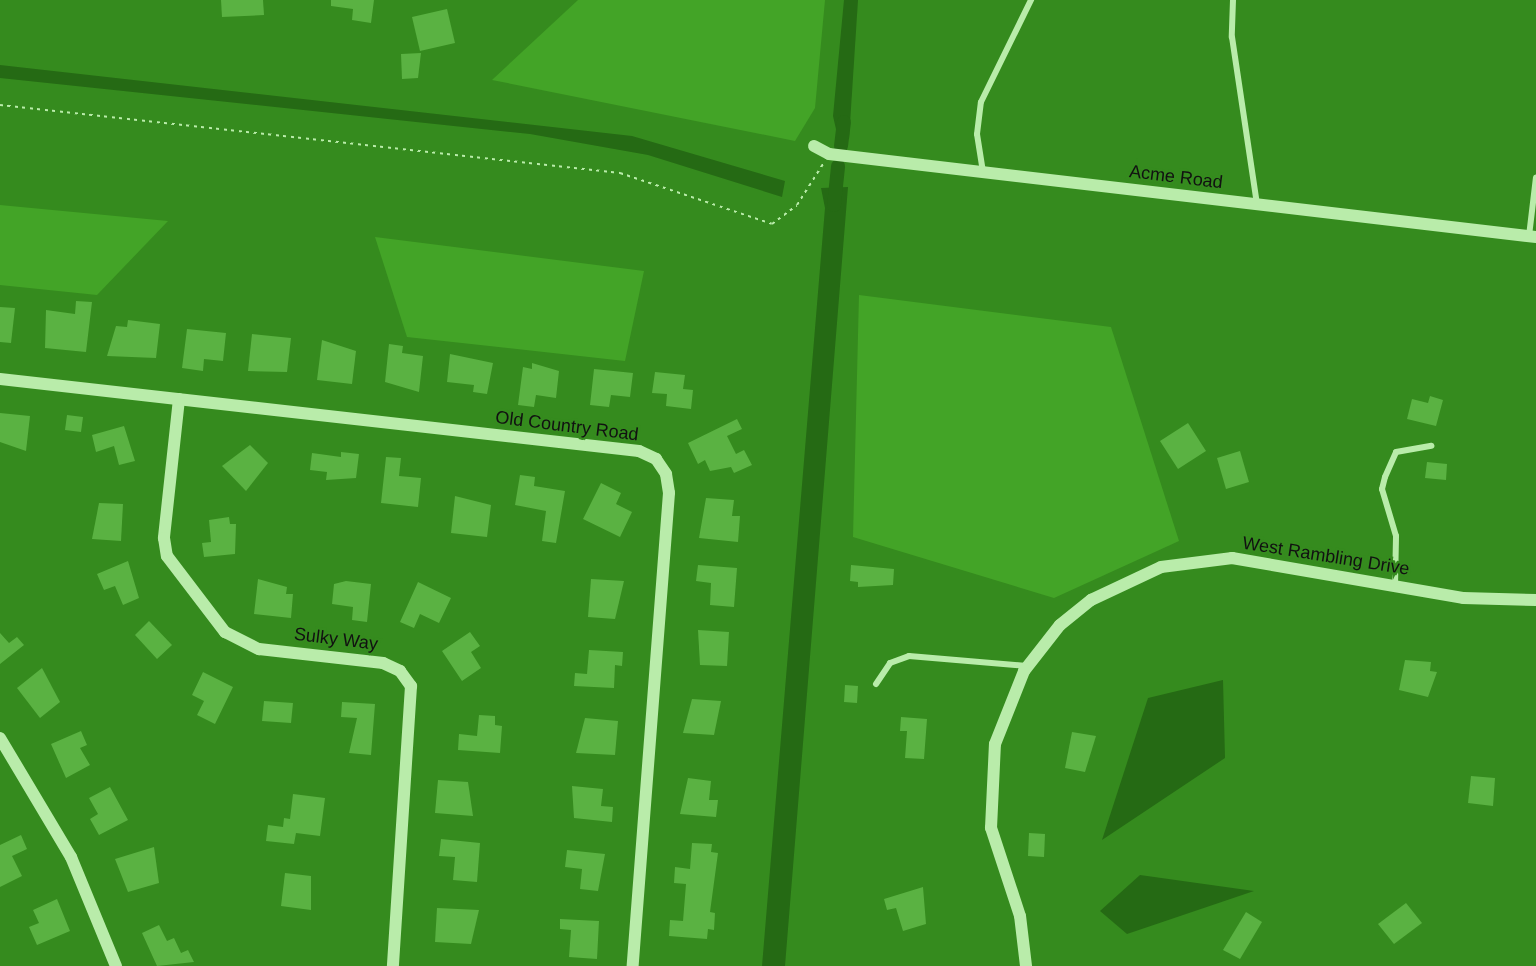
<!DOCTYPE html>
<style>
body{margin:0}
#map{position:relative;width:1536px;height:966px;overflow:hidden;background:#358b1e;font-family:Arial,sans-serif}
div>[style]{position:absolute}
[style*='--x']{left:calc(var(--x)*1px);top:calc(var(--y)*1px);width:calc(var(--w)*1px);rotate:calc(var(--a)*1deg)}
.green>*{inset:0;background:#43a427}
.water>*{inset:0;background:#256a14}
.canal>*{height:14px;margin:-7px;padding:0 7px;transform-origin:7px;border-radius:7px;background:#256a14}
.building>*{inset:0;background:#5ab242}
.path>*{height:2px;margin-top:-1px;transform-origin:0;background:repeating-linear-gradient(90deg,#b9ecaa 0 3px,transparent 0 7.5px)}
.service>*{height:6px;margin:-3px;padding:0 3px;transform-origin:3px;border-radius:3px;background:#b9ecaa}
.minor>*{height:12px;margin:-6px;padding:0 6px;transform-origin:6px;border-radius:6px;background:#b9ecaa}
span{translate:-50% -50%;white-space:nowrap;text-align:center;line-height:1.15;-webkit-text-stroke:5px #358b1e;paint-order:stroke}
.street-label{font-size:18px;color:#111}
</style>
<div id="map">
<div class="green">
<i style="clip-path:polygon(578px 0,825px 0,815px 108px,795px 141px,492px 80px)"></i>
<i style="clip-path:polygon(0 205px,168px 221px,97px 295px,0 285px)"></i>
<i style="clip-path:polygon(375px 237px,644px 271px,625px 361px,407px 337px)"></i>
<i style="clip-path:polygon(859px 295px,1111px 327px,1179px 541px,1054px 598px,853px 537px)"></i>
</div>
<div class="water">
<i style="clip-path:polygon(844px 0,858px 0,849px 139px,838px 138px,833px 116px)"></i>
<i style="clip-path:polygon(0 65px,632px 136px,785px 181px,782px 197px,648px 155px,530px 134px,0 78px)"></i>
<i style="clip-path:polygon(848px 187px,785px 966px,762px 966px,825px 208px,821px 188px)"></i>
<i style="clip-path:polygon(1223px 680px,1225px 758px,1102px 840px,1148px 698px)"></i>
<i style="clip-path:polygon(1140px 875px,1254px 891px,1127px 934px,1100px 911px)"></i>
</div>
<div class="canal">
<i style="--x:841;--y:146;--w:24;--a:-83"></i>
<i style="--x:834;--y:205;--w:39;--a:-84"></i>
</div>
<div class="building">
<i style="clip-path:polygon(221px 0,263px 0,264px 15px,222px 17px)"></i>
<i style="clip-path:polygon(331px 0,374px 0,371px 23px,352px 20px,353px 9px,331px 6px)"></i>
<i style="clip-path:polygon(447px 9px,455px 43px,420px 51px,412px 17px)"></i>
<i style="clip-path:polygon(421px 53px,418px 78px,402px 79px,401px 54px)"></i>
<i style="clip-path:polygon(76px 301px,92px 302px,86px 352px,45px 348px,46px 310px,75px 314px)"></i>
<i style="clip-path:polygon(0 307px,15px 308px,11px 343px,0 342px)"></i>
<i style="clip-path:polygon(128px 320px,160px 324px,156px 358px,107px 356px,116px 326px,127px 327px)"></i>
<i style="clip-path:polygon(187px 329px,226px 333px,223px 361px,204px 359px,203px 371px,182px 368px)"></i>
<i style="clip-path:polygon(252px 334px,291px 338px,287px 372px,248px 371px)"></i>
<i style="clip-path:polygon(322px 340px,356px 351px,352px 384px,317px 380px)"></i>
<i style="clip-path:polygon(389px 344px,403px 346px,402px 353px,423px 356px,419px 392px,385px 382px)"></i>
<i style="clip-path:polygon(450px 354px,493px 363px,487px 394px,473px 392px,474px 385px,447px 382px)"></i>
<i style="clip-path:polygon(532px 363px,559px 371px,556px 398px,536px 395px,534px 407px,518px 405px,523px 367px,532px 369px)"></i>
<i style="clip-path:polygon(594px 369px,633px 373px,630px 397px,611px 395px,609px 407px,590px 405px)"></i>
<i style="clip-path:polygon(655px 372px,685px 375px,683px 389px,693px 390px,691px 409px,666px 406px,667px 394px,652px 393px)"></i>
<i style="clip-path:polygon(1430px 396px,1443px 400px,1436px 426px,1407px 419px,1412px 399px,1428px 403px)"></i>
<i style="clip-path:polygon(0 413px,30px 416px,26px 451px,0 442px)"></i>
<i style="clip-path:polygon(67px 415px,83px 417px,81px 432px,65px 430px)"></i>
<i style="clip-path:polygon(737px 419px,742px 429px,727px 436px,736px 454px,744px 450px,752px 465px,734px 473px,731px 467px,710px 471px,705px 460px,698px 464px,688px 443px)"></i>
<i style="clip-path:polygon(1188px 423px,1206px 451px,1178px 469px,1160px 441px)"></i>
<i style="clip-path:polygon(124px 426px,135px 461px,119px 465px,114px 446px,96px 452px,92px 435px)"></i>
<i style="clip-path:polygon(250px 445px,268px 463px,246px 491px,222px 466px)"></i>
<i style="clip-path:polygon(1240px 451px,1249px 482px,1226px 489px,1217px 458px)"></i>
<i style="clip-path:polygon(341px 452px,359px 454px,356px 478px,326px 480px,327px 472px,310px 470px,312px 453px,341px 457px)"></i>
<i style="clip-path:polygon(386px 457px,401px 458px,399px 476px,421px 478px,418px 507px,381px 503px)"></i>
<i style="clip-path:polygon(1427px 462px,1447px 464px,1446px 480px,1425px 478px)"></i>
<i style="clip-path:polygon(520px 475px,535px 477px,534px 486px,565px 491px,556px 543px,542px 541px,546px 511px,515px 505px)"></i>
<i style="clip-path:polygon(601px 483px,621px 493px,616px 504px,632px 512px,620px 537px,583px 519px)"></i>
<i style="clip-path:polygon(455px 496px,491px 505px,487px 537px,451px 533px)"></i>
<i style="clip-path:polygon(706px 498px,734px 500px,732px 516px,740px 516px,738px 542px,699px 538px)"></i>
<i style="clip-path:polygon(99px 503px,123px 504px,121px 541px,92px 539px)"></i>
<i style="clip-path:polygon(229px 517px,230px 524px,236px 524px,235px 554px,204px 557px,202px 543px,211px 542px,209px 520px)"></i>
<i style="clip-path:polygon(128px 561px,139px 598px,123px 605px,115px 586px,104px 590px,97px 574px)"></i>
<i style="clip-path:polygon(698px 565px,737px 568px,734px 607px,710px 605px,711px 583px,696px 581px)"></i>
<i style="clip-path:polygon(851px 565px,894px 569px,893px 585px,858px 587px,858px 582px,850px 581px)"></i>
<i style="clip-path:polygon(258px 579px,287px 587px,286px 594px,293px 594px,291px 618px,254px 614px)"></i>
<i style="clip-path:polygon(591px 579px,624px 581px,615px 619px,588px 617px)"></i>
<i style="clip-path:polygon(346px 581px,371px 584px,367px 622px,352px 620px,353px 607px,332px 604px,334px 584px)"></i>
<i style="clip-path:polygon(418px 582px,451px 598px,439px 623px,420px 614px,414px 628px,400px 622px)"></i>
<i style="clip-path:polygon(149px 621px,172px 645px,157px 659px,135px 635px)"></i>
<i style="clip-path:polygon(698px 630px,729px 632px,727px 666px,700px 665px)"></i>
<i style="clip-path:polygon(470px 632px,480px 646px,471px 652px,481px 668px,462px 681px,442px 651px)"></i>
<i style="clip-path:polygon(0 633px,9px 643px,17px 637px,24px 645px,0 664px)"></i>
<i style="clip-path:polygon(589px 650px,623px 652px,622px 666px,615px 665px,614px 688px,574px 686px,575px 673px,587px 674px)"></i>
<i style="clip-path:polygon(1405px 660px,1431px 662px,1430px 671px,1437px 672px,1428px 697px,1399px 690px)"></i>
<i style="clip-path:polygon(42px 668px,60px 702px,40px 718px,17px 688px)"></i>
<i style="clip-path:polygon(203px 672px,233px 687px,215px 724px,197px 715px,204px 701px,192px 695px)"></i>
<i style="clip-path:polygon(845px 685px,858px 686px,857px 703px,844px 702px)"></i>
<i style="clip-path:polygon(692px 699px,721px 701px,714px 735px,683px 733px)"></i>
<i style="clip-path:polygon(264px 701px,293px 703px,291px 723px,262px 721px)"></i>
<i style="clip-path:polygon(342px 702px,375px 704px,371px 755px,349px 753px,357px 718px,341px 717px)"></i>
<i style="clip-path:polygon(479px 715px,495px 716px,495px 725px,502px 726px,500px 753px,458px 750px,459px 734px,477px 736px)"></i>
<i style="clip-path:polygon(901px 717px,927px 719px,924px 759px,905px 758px,907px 731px,900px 731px)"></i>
<i style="clip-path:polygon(585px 718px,618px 721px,615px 755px,576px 753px)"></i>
<i style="clip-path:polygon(81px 731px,87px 745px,80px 748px,90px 765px,66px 778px,51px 744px)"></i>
<i style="clip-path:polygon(1072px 732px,1096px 736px,1085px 772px,1065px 768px)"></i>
<i style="clip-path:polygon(1471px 776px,1495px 778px,1493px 806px,1468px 803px)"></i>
<i style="clip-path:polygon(688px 778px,711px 781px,709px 800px,718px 800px,716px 817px,680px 814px)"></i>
<i style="clip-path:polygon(438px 780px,468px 782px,473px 816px,435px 813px)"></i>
<i style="clip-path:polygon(572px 786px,603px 789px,601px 806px,613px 807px,612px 822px,574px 818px)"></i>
<i style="clip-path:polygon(110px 787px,128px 820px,99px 835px,90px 819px,98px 814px,89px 798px)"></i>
<i style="clip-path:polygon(293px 794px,325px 798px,320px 836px,296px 833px,294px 844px,266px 841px,268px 825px,283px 827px,284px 818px,290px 819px)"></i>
<i style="clip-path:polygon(1029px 833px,1045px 834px,1044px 857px,1028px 856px)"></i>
<i style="clip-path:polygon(21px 835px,27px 849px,12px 856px,22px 876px,0 887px,0 845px)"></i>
<i style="clip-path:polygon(441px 839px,480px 843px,477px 882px,453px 880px,455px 857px,439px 856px)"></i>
<i style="clip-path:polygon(692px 843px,712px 844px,711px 852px,718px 853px,710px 912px,715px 913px,714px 930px,708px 929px,707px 939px,669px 936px,670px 920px,683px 921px,686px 884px,674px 883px,675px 867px,690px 869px)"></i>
<i style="clip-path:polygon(154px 847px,159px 883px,128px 892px,115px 859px)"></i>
<i style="clip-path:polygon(567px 850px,605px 854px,598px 891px,580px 889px,582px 869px,565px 867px)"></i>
<i style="clip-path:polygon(285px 873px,311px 876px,311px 910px,281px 906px)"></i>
<i style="clip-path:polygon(923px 887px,926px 924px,903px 931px,896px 908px,887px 910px,884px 899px)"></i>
<i style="clip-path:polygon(57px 899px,70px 931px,37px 945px,29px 927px,39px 923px,33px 910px)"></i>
<i style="clip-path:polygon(1406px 903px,1422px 923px,1394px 944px,1378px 924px)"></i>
<i style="clip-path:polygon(437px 908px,479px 910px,471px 944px,435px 942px)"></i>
<i style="clip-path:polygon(1246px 912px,1262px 922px,1240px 959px,1223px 950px)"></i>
<i style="clip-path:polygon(560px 919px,599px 921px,597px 959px,569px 957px,571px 930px,560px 929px)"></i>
<i style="clip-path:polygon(159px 925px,167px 941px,174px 938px,181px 953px,188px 950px,194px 962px,157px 966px,142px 933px)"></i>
</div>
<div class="path">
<i style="--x:0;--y:105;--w:624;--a:6.26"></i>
<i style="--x:620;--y:173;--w:160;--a:18.5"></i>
<i style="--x:772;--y:224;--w:31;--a:-37"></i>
<i style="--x:797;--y:205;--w:49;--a:-57.6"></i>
</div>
<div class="service">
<i style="--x:1233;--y:0;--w:37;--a:92"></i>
<i style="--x:1232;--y:37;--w:169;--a:81.5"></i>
<i style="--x:983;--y:172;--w:38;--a:-99"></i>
<i style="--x:977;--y:134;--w:32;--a:-83"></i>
<i style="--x:981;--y:102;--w:114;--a:-63.9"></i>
<i style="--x:1529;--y:236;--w:59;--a:-83.2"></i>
<i style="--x:1395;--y:585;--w:49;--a:-88.8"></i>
<i style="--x:1396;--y:536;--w:49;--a:-106.6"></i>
<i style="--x:1382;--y:489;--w:12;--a:-76"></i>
<i style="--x:1385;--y:477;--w:27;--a:-66"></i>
<i style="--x:1396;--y:452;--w:36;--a:-10"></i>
<i style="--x:876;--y:684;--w:25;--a:-56"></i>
<i style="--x:890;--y:663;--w:20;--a:-20"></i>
<i style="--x:909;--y:656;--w:118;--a:4.8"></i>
</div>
<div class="minor">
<i style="--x:814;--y:146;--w:17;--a:28"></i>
<i style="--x:829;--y:154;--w:712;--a:6.7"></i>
<i style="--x:0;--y:379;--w:643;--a:6.43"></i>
<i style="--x:639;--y:451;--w:19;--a:25"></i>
<i style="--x:656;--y:459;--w:18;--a:56"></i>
<i style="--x:666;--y:474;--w:19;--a:81"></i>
<i style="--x:669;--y:493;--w:474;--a:94.4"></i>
<i style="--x:179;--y:399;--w:140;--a:96.2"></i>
<i style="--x:164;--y:538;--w:18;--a:81"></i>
<i style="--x:167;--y:556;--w:96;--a:52.7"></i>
<i style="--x:225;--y:632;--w:38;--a:27"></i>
<i style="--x:259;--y:649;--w:125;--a:6.4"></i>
<i style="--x:383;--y:663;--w:19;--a:25"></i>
<i style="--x:400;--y:671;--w:19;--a:54"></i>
<i style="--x:411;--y:686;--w:281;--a:93.7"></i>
<i style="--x:0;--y:738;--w:139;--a:59.2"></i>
<i style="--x:71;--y:857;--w:118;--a:67.6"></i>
<i style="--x:1026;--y:966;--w:50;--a:-96.8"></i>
<i style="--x:1020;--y:916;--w:93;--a:-108.2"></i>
<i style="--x:991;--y:828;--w:84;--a:-87.3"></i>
<i style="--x:995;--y:744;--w:79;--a:-68.3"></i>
<i style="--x:1024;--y:671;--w:58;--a:-52"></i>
<i style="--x:1060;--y:625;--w:40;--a:-39"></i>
<i style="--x:1091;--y:600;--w:77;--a:-25.2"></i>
<i style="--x:1161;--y:567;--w:72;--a:-7.2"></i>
<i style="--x:1232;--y:558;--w:234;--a:9.8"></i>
<i style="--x:1463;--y:598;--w:73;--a:1.6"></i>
</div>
<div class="street-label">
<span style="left:1176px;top:177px;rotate:7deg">Acme Road</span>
<span style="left:567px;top:426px;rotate:7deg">Old Country Road</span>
<span style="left:1326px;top:556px;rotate:9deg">West Rambling Drive</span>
<span style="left:336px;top:639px;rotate:7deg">Sulky Way</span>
</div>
</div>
